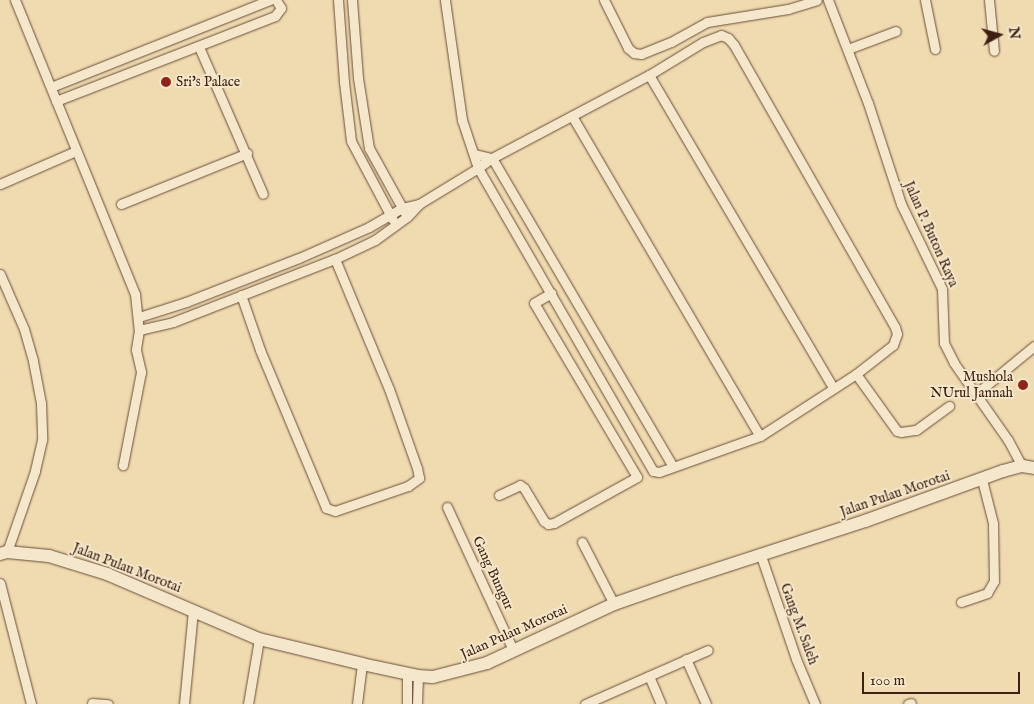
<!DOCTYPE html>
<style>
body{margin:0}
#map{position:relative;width:1034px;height:704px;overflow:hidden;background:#f0daaf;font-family:"IM FELL English",serif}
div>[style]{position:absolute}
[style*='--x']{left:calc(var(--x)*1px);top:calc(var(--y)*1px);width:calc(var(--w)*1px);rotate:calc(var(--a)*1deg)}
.roads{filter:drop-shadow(0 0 1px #6a4e3a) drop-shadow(0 0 1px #6a4e3a)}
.street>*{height:9px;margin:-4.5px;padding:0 4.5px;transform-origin:4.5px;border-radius:4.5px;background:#f5e7cb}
.secondary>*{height:12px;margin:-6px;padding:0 6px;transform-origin:6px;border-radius:6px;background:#f5e7cb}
.dots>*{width:14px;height:14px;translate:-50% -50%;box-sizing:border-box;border:2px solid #f5e7cb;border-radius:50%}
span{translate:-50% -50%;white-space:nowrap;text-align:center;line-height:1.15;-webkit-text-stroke:4px #f5e7cb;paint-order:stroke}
.poi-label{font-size:14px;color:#3e2013}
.left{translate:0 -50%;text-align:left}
.right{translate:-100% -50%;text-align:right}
.street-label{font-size:14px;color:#3e2013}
.north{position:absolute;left:974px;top:10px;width:50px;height:50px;-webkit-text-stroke:4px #f5e7cb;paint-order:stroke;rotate:83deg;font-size:14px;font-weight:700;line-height:20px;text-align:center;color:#3e2013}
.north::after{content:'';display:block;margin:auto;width:18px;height:22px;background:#3e2013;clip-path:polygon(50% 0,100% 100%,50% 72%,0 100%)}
.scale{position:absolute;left:862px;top:672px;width:158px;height:22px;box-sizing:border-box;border:2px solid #3e2013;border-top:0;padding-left:6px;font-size:15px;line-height:18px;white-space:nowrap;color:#3e2013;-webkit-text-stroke:4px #f5e7cb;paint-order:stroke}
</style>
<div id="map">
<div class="roads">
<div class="street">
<i style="--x:15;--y:0;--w:318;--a:67.8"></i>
<i style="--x:135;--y:294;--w:36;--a:84"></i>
<i style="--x:139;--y:330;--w:20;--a:99"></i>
<i style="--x:136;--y:350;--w:23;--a:77"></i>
<i style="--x:141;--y:372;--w:95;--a:101"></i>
<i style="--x:338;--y:0;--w:82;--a:85.8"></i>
<i style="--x:344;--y:82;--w:59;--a:83.2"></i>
<i style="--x:351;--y:141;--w:89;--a:62"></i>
<i style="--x:352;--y:0;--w:78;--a:85.6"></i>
<i style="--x:358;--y:78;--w:71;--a:81.1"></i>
<i style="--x:369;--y:148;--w:74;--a:61"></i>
<i style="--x:604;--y:0;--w:54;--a:63.4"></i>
<i style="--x:628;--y:48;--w:8;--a:40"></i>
<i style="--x:634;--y:53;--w:7;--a:8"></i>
<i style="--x:641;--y:54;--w:32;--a:-22"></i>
<i style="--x:671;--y:42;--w:41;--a:-29.1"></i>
<i style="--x:707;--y:22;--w:82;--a:-9.1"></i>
<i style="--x:788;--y:9;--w:30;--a:-17"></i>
<i style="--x:828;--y:0;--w:110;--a:68.8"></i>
<i style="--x:868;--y:103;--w:106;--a:71.9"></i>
<i style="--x:901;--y:204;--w:94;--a:64.2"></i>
<i style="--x:942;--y:289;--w:54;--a:87.9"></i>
<i style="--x:944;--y:343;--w:22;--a:63"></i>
<i style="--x:954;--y:363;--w:94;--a:55"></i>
<i style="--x:1008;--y:440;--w:30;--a:62"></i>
<i style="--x:925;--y:0;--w:50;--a:78.5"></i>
<i style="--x:989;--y:0;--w:51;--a:84.4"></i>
<i style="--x:199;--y:47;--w:160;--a:66.5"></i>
<i style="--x:848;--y:49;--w:51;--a:-20.6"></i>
<i style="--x:649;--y:75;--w:362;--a:59.5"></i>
<i style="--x:51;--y:87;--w:236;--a:-21.7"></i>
<i style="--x:56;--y:101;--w:235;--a:-21.2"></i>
<i style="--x:275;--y:16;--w:10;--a:-53"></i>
<i style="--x:281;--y:8;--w:9;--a:-122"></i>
<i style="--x:572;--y:116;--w:371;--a:59.6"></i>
<i style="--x:474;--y:154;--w:18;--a:13"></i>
<i style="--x:492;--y:158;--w:357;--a:59.6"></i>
<i style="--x:0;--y:184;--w:83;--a:-23.5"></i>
<i style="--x:121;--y:204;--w:136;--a:-22"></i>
<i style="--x:0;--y:274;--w:60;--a:66.4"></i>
<i style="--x:24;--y:329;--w:33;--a:74"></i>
<i style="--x:33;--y:361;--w:43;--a:79.2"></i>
<i style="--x:41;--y:403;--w:37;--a:88"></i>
<i style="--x:42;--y:440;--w:32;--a:103"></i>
<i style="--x:35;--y:471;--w:86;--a:109.1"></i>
<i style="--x:241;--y:295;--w:58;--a:70.9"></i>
<i style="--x:260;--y:350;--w:171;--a:67.3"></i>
<i style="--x:326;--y:508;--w:9;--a:18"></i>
<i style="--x:335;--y:511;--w:77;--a:-18.9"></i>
<i style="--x:408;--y:486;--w:14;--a:-36"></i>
<i style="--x:419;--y:478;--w:10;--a:-101"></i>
<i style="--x:417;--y:468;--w:84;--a:-109.5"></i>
<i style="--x:389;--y:389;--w:141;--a:-112.6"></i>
<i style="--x:139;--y:317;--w:49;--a:-17.7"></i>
<i style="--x:186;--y:302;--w:121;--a:-21.3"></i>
<i style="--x:299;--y:258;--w:77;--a:-23.9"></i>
<i style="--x:369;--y:227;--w:38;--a:-30"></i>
<i style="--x:402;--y:208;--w:17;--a:-13"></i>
<i style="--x:139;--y:330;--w:35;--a:-13"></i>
<i style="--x:173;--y:322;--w:174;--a:-21.3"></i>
<i style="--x:335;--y:259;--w:44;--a:-25.4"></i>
<i style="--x:375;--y:240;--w:39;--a:-36"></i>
<i style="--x:407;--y:217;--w:18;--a:-47"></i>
<i style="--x:419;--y:204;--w:69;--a:-31.4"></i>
<i style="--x:478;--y:168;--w:17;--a:-36"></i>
<i style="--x:492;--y:158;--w:178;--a:-27.9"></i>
<i style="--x:649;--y:75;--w:63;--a:-31.4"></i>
<i style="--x:703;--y:42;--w:19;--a:-21"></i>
<i style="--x:721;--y:35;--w:8;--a:23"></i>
<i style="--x:728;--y:38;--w:9;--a:49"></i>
<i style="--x:734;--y:45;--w:325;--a:60.3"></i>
<i style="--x:895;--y:327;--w:7;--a:74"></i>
<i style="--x:897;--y:334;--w:12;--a:110"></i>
<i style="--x:893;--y:345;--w:47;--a:141.9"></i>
<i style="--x:856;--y:374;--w:114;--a:147.1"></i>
<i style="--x:760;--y:436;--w:107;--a:160.4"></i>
<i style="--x:659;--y:472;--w:6;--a:-171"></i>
<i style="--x:653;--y:471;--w:350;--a:-120"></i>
<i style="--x:478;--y:168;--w:51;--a:-108.4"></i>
<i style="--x:462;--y:120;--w:121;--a:-98.1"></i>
<i style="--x:856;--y:374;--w:70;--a:54.3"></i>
<i style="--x:897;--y:431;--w:4;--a:14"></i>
<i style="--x:901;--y:432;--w:15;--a:-8"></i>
<i style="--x:916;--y:430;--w:41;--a:-36"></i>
<i style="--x:977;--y:393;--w:74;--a:-39.5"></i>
<i style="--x:499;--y:495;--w:23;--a:-25"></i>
<i style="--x:520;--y:485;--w:5;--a:37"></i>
<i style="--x:524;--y:488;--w:39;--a:59"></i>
<i style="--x:544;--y:521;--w:5;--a:37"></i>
<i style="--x:548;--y:524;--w:6;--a:-9"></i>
<i style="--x:554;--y:523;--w:95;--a:-29"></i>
<i style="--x:637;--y:477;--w:202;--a:-120.6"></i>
<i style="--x:534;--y:303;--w:20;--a:-30"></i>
<i style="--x:447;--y:507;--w:157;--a:65.2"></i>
<i style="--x:582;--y:542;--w:70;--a:62.7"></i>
<i style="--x:760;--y:553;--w:112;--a:71.2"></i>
<i style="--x:796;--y:659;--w:49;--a:67.1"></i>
<i style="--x:0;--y:583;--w:125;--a:75.6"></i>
<i style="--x:961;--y:602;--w:28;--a:-19"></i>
<i style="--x:987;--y:593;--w:14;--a:-60"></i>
<i style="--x:994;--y:581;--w:58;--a:-91"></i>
<i style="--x:993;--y:523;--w:44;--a:-104.3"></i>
<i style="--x:686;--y:659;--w:49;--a:66"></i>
<i style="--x:407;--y:674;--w:30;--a:90"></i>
<i style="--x:649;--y:676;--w:30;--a:67"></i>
<i style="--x:92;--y:703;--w:16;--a:4"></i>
<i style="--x:184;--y:704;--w:93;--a:-84.5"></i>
<i style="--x:248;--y:704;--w:66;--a:-80.4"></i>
<i style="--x:357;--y:704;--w:40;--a:-82.9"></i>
<i style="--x:417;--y:704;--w:28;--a:-88"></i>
<i style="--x:585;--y:704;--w:134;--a:-23.7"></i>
<i style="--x:908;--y:704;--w:3;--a:-18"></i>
</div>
<div class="secondary">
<i style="--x:0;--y:554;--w:7;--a:-16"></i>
<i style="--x:7;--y:552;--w:42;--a:5.4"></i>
<i style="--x:49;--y:556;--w:61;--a:17.2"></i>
<i style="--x:107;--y:574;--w:165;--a:23.2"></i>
<i style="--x:259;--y:639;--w:106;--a:13.6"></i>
<i style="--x:362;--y:664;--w:57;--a:12.1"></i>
<i style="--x:418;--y:676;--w:15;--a:4"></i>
<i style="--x:433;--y:677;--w:56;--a:-14.5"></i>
<i style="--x:487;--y:663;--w:140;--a:-24.9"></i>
<i style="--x:614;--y:604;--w:67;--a:-19.2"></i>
<i style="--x:677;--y:582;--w:198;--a:-18"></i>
<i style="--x:865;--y:521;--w:147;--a:-19.9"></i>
<i style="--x:1003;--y:471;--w:20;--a:-15"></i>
<i style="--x:1022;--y:466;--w:12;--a:9"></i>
</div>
</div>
<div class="dots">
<i style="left:166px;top:82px;background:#8f2418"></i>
<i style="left:1023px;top:385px;background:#8f2418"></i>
</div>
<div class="poi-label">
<span class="left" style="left:176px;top:82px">Sri's Palace</span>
<span class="right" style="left:1013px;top:385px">Mushola<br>NUrul Jannah</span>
</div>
<div class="street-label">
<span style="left:931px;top:234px;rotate:66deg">Jalan P. Buton Raya</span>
<span style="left:895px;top:494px;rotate:-19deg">Jalan Pulau Morotai</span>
<span style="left:127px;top:568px;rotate:21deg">Jalan Pulau Morotai</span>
<span style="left:493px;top:573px;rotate:65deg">Gang Bungur</span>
<span style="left:799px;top:624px;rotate:70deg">Gang M. Saleh</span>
<span style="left:514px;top:632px;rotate:-24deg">Jalan Pulau Morotai</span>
</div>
<div class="north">N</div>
<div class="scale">100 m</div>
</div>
